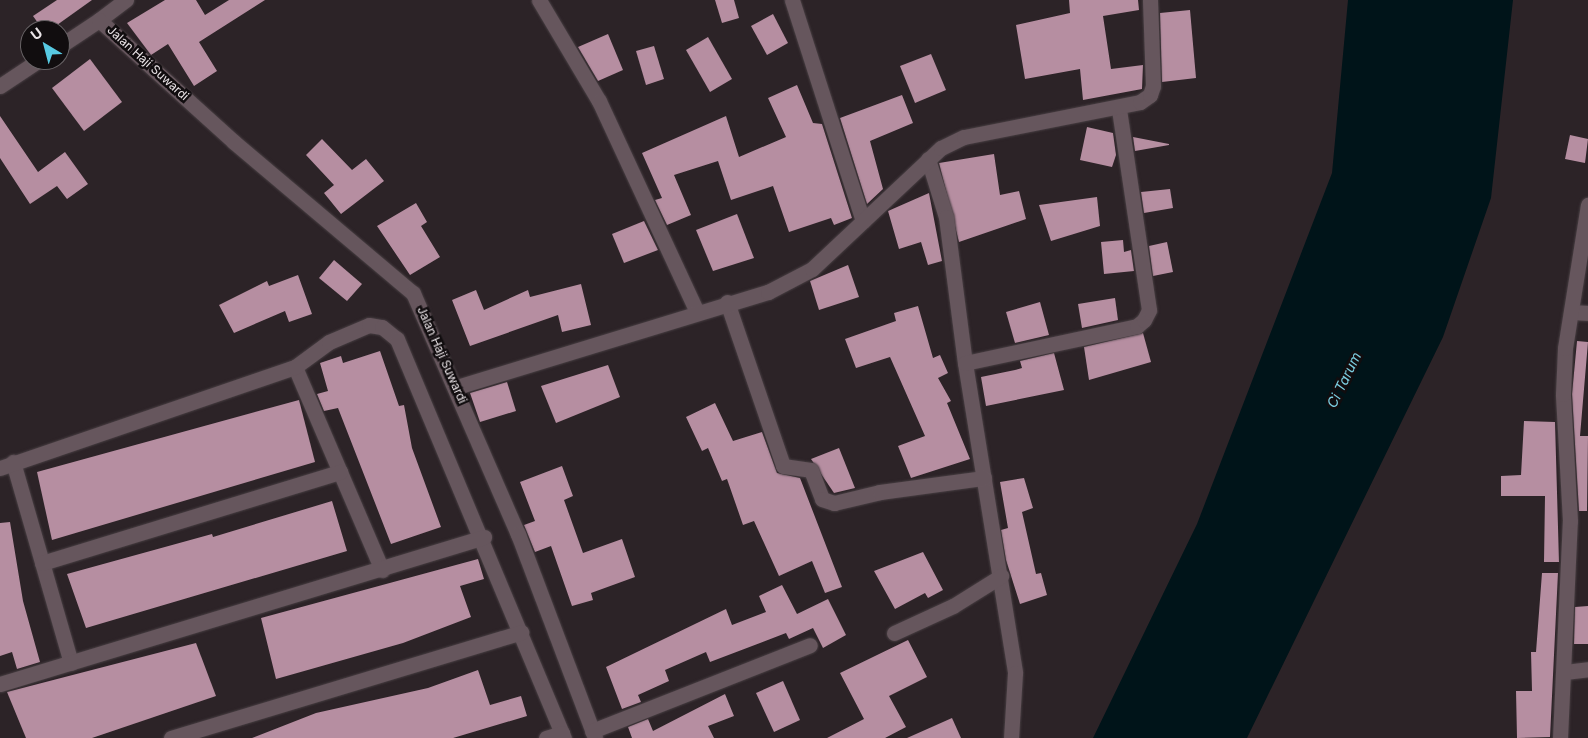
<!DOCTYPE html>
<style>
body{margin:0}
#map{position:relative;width:1588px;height:738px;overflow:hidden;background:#2c2327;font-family:Inter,sans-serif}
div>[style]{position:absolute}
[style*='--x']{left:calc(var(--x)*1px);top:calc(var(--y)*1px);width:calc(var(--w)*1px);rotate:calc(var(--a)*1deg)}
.water>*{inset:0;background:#001419}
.building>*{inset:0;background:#b68ea1}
.roads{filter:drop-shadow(0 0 1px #473e42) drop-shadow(0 0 1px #473e42)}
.street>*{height:15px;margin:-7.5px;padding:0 7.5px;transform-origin:7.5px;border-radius:7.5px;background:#66565d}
span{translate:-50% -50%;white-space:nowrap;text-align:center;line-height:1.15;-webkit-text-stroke:5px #110d0f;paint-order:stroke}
.street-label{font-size:12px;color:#ebe5e8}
.water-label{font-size:14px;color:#7ccee1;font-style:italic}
.north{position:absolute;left:20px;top:20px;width:50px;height:50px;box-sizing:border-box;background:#110d0f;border:1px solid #686366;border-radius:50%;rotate:323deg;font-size:14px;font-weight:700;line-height:20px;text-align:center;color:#ebe5e8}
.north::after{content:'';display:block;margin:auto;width:18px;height:22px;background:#57c9e2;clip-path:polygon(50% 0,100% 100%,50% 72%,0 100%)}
</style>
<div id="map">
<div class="water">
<i style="clip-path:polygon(1348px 0,1513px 0,1491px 198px,1443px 337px,1247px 738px,1093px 738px,1197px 524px,1332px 173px)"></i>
</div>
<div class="building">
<i style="clip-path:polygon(57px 0,92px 0,50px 30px,43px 30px,33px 16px)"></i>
<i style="clip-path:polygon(165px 0,196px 0,205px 15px,229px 0,265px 0,199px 42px,217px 71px,194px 86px,168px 44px,151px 55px,127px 23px)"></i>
<i style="clip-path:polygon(715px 0,734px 0,739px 18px,722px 23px)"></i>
<i style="clip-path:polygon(1069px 0,1138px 0,1139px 10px,1103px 16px,1111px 69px,1143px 65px,1142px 89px,1083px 100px,1080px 69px,1025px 79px,1016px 25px,1070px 13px)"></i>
<i style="clip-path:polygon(1190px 10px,1196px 78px,1162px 82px,1160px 13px)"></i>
<i style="clip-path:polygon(773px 14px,788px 43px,767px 55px,751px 26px)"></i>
<i style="clip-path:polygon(608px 34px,623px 70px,598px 81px,578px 47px)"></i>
<i style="clip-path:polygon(708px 37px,732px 79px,710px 92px,686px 50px)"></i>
<i style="clip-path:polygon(654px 46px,664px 79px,646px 85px,636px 51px)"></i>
<i style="clip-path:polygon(931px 54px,946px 90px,915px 103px,900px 66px)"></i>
<i style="clip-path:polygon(90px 59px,122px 102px,84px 131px,52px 88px)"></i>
<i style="clip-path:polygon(797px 85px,813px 123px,822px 124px,852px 218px,834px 225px,831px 218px,789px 232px,773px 186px,731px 200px,718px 161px,674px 175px,691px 215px,667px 225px,655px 200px,662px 198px,642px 153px,726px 116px,739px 157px,786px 137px,768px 98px)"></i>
<i style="clip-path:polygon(902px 95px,913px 123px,870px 141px,883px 189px,867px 204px,840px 118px)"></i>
<i style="clip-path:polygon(0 116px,38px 172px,65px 152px,88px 184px,67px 199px,57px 186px,30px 204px,0 158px)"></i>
<i style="clip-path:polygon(1087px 127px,1113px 133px,1116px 155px,1112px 167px,1080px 160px)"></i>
<i style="clip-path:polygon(1570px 135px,1588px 139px,1585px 163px,1565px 159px)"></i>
<i style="clip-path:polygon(1133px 137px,1169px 144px,1169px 145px,1135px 151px)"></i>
<i style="clip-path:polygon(322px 139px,352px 170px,366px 159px,384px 181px,341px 214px,324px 193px,334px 185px,306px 155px)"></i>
<i style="clip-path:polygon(994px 154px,1000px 195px,1019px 191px,1026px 219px,959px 242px,939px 163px)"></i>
<i style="clip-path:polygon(1170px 189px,1173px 208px,1144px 213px,1141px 192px)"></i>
<i style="clip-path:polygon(929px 193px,942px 261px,928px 265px,921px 242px,899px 249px,888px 211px)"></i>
<i style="clip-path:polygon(1097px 197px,1100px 226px,1051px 241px,1039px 205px)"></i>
<i style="clip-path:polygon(416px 203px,427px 222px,421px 226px,440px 257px,410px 275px,377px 226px)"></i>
<i style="clip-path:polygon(737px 214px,754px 258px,713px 271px,696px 230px)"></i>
<i style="clip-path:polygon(644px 221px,658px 250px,624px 263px,612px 234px)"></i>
<i style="clip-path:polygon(1123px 240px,1124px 252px,1131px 250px,1134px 271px,1104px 274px,1101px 242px)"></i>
<i style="clip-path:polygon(1167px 242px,1173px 272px,1153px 276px,1149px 246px)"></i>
<i style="clip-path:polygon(334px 260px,362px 284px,347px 301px,319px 278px)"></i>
<i style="clip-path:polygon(848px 265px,859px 297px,819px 310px,810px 281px)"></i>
<i style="clip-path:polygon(298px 275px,312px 314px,289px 322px,285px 311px,234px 333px,219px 305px,267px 281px,269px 286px)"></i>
<i style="clip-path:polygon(581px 284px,591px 325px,562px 332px,558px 315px,470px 346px,452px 300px,476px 290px,484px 310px,528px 290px,530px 297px)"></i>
<i style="clip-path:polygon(1115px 298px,1118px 320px,1082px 328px,1078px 304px)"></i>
<i style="clip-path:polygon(1040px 302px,1049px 335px,1015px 343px,1006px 312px)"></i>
<i style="clip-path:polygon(918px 306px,933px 358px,940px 355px,948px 373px,938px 378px,951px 401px,947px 403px,970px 459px,911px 478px,898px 446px,925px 436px,890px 357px,856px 368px,845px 339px,896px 321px,894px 313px)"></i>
<i style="clip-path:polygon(1143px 333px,1151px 362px,1089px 380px,1084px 347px)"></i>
<i style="clip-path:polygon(1577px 341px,1588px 342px,1580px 436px,1588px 436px,1587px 511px,1579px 511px,1572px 394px)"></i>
<i style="clip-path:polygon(380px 351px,399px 406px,404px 405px,412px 448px,441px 527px,391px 544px,338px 408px,324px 411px,317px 394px,328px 391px,320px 363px,341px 356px,343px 363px)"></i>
<i style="clip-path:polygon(1054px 353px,1064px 390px,986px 406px,981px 377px,1015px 370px,1022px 368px,1020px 361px)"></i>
<i style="clip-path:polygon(608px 365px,620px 397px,556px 423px,541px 386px)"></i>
<i style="clip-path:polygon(507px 382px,516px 411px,480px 422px,470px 393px)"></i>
<i style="clip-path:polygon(299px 400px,315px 462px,52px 540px,37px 472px)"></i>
<i style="clip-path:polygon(715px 403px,733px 441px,762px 432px,777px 473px,800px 478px,842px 587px,825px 593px,812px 561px,779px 576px,754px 521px,743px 525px,727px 479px,722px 481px,708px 448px,702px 451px,686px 417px)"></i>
<i style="clip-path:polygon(1524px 421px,1555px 422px,1559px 562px,1544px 562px,1545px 496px,1501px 496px,1501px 476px,1521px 475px)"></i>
<i style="clip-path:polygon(839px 448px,855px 488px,834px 493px,811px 459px)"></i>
<i style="clip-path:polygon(562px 466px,573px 496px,564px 500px,583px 553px,622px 539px,635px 577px,591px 593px,593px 600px,572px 606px,551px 546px,535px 552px,524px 525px,535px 521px,520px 482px)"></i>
<i style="clip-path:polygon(1024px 478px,1033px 508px,1022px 512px,1036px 574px,1041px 573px,1047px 595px,1020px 604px,1006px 560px,1001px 530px,1008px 528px,1000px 482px)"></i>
<i style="clip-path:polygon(332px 501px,347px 551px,86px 628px,67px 574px,212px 534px,213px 537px)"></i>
<i style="clip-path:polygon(10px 522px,23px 601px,40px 662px,17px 669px,12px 652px,0 656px,0 523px)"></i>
<i style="clip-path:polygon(923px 552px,943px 590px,928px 598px,925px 593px,895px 609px,874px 571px)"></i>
<i style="clip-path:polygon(478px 559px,484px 579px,460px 586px,471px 617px,403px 643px,276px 679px,261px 618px)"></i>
<i style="clip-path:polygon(1542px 573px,1558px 573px,1550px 737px,1517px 738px,1516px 691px,1532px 691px,1531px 652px,1536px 652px)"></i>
<i style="clip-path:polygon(782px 585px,797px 614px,828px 599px,846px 635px,823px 648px,813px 628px,789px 639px,786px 633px,710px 662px,706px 652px,665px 670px,669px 681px,638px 695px,641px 702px,622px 709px,606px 667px,726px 609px,732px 625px,766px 612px,759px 596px)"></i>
<i style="clip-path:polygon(1588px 606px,1588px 644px,1574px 644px,1575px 607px)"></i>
<i style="clip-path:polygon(908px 640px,927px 677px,889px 696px,906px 727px,885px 738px,827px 738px,864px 719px,840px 673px)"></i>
<i style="clip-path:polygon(196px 643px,216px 696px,92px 738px,26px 738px,7px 692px)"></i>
<i style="clip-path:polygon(478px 670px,490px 705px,521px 696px,527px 716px,453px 738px,252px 738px,316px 713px,428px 688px)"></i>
<i style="clip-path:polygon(783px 681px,800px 720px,774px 732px,756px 693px)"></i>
<i style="clip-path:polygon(725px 694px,734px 716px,708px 726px,714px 738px,632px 738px,628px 727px,648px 719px,653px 731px)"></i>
<i style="clip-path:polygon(952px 718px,961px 738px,907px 738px)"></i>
</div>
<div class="roads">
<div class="street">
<i style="--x:539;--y:0;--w:117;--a:59.3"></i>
<i style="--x:599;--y:101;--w:230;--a:65.1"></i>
<i style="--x:792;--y:0;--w:232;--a:72.2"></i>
<i style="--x:99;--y:20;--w:34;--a:-37"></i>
<i style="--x:60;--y:46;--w:47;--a:-33.7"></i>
<i style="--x:99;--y:20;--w:182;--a:42.1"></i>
<i style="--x:234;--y:142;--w:234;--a:40.2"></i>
<i style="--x:413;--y:293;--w:263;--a:66.5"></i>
<i style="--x:518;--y:534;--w:218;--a:69.3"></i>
<i style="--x:0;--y:86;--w:47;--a:-33.7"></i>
<i style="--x:928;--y:159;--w:61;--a:72.8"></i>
<i style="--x:946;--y:217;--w:147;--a:82.6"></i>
<i style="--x:965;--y:363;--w:314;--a:80.8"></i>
<i style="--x:1015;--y:673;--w:65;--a:93.5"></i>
<i style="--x:727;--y:302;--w:173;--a:71.1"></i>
<i style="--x:783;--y:466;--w:28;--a:8"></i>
<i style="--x:811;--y:470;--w:31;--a:69"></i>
<i style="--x:822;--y:499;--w:13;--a:18"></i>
<i style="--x:834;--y:503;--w:47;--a:-13.4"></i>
<i style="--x:880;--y:492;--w:105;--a:-7.7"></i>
<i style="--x:1571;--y:312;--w:17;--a:3"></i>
<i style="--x:965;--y:363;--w:176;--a:-12.1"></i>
<i style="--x:1137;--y:326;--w:9;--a:-41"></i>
<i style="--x:1144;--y:320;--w:11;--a:-63"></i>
<i style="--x:1149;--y:310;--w:203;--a:-98.5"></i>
<i style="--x:295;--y:367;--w:221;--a:66.8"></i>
<i style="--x:457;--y:387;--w:325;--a:-17"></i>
<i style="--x:768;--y:292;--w:50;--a:-27.6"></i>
<i style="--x:812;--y:269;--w:177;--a:-43.2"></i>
<i style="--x:941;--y:148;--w:25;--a:-26"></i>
<i style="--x:964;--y:137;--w:179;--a:-11.2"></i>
<i style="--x:1140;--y:102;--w:12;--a:-35"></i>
<i style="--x:1150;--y:95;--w:9;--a:-72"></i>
<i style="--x:1153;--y:86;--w:86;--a:-92"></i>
<i style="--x:13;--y:462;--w:209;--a:73.9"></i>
<i style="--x:0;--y:468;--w:312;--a:-18.9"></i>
<i style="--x:295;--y:367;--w:42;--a:-36.3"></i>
<i style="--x:329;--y:342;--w:43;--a:-23"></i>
<i style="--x:369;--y:325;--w:13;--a:9"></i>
<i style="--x:382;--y:327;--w:19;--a:39"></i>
<i style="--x:397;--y:339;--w:433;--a:67.3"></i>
<i style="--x:42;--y:563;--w:312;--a:-17"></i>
<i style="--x:894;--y:633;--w:65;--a:-24.6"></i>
<i style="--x:953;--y:606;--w:57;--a:-32"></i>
<i style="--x:1565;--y:672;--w:23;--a:-7"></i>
<i style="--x:0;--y:684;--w:506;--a:-16.89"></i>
<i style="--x:592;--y:731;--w:234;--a:-21.5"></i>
<i style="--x:171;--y:738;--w:366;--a:-16.8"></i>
<i style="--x:546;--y:738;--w:17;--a:-17"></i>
<i style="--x:1560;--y:738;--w:217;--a:-87.4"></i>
<i style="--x:1570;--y:521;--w:127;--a:-93.2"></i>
<i style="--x:1563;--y:394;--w:46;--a:-87.5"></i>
<i style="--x:1565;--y:348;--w:145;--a:-80.9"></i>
</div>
</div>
<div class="street-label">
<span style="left:148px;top:63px;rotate:42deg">Jalan Haji Suwardi</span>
<span style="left:442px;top:355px;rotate:66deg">Jalan Haji Suwardi</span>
</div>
<div class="water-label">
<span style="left:1344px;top:380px;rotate:-64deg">Ci Tarum</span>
</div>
<div class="north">U</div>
</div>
